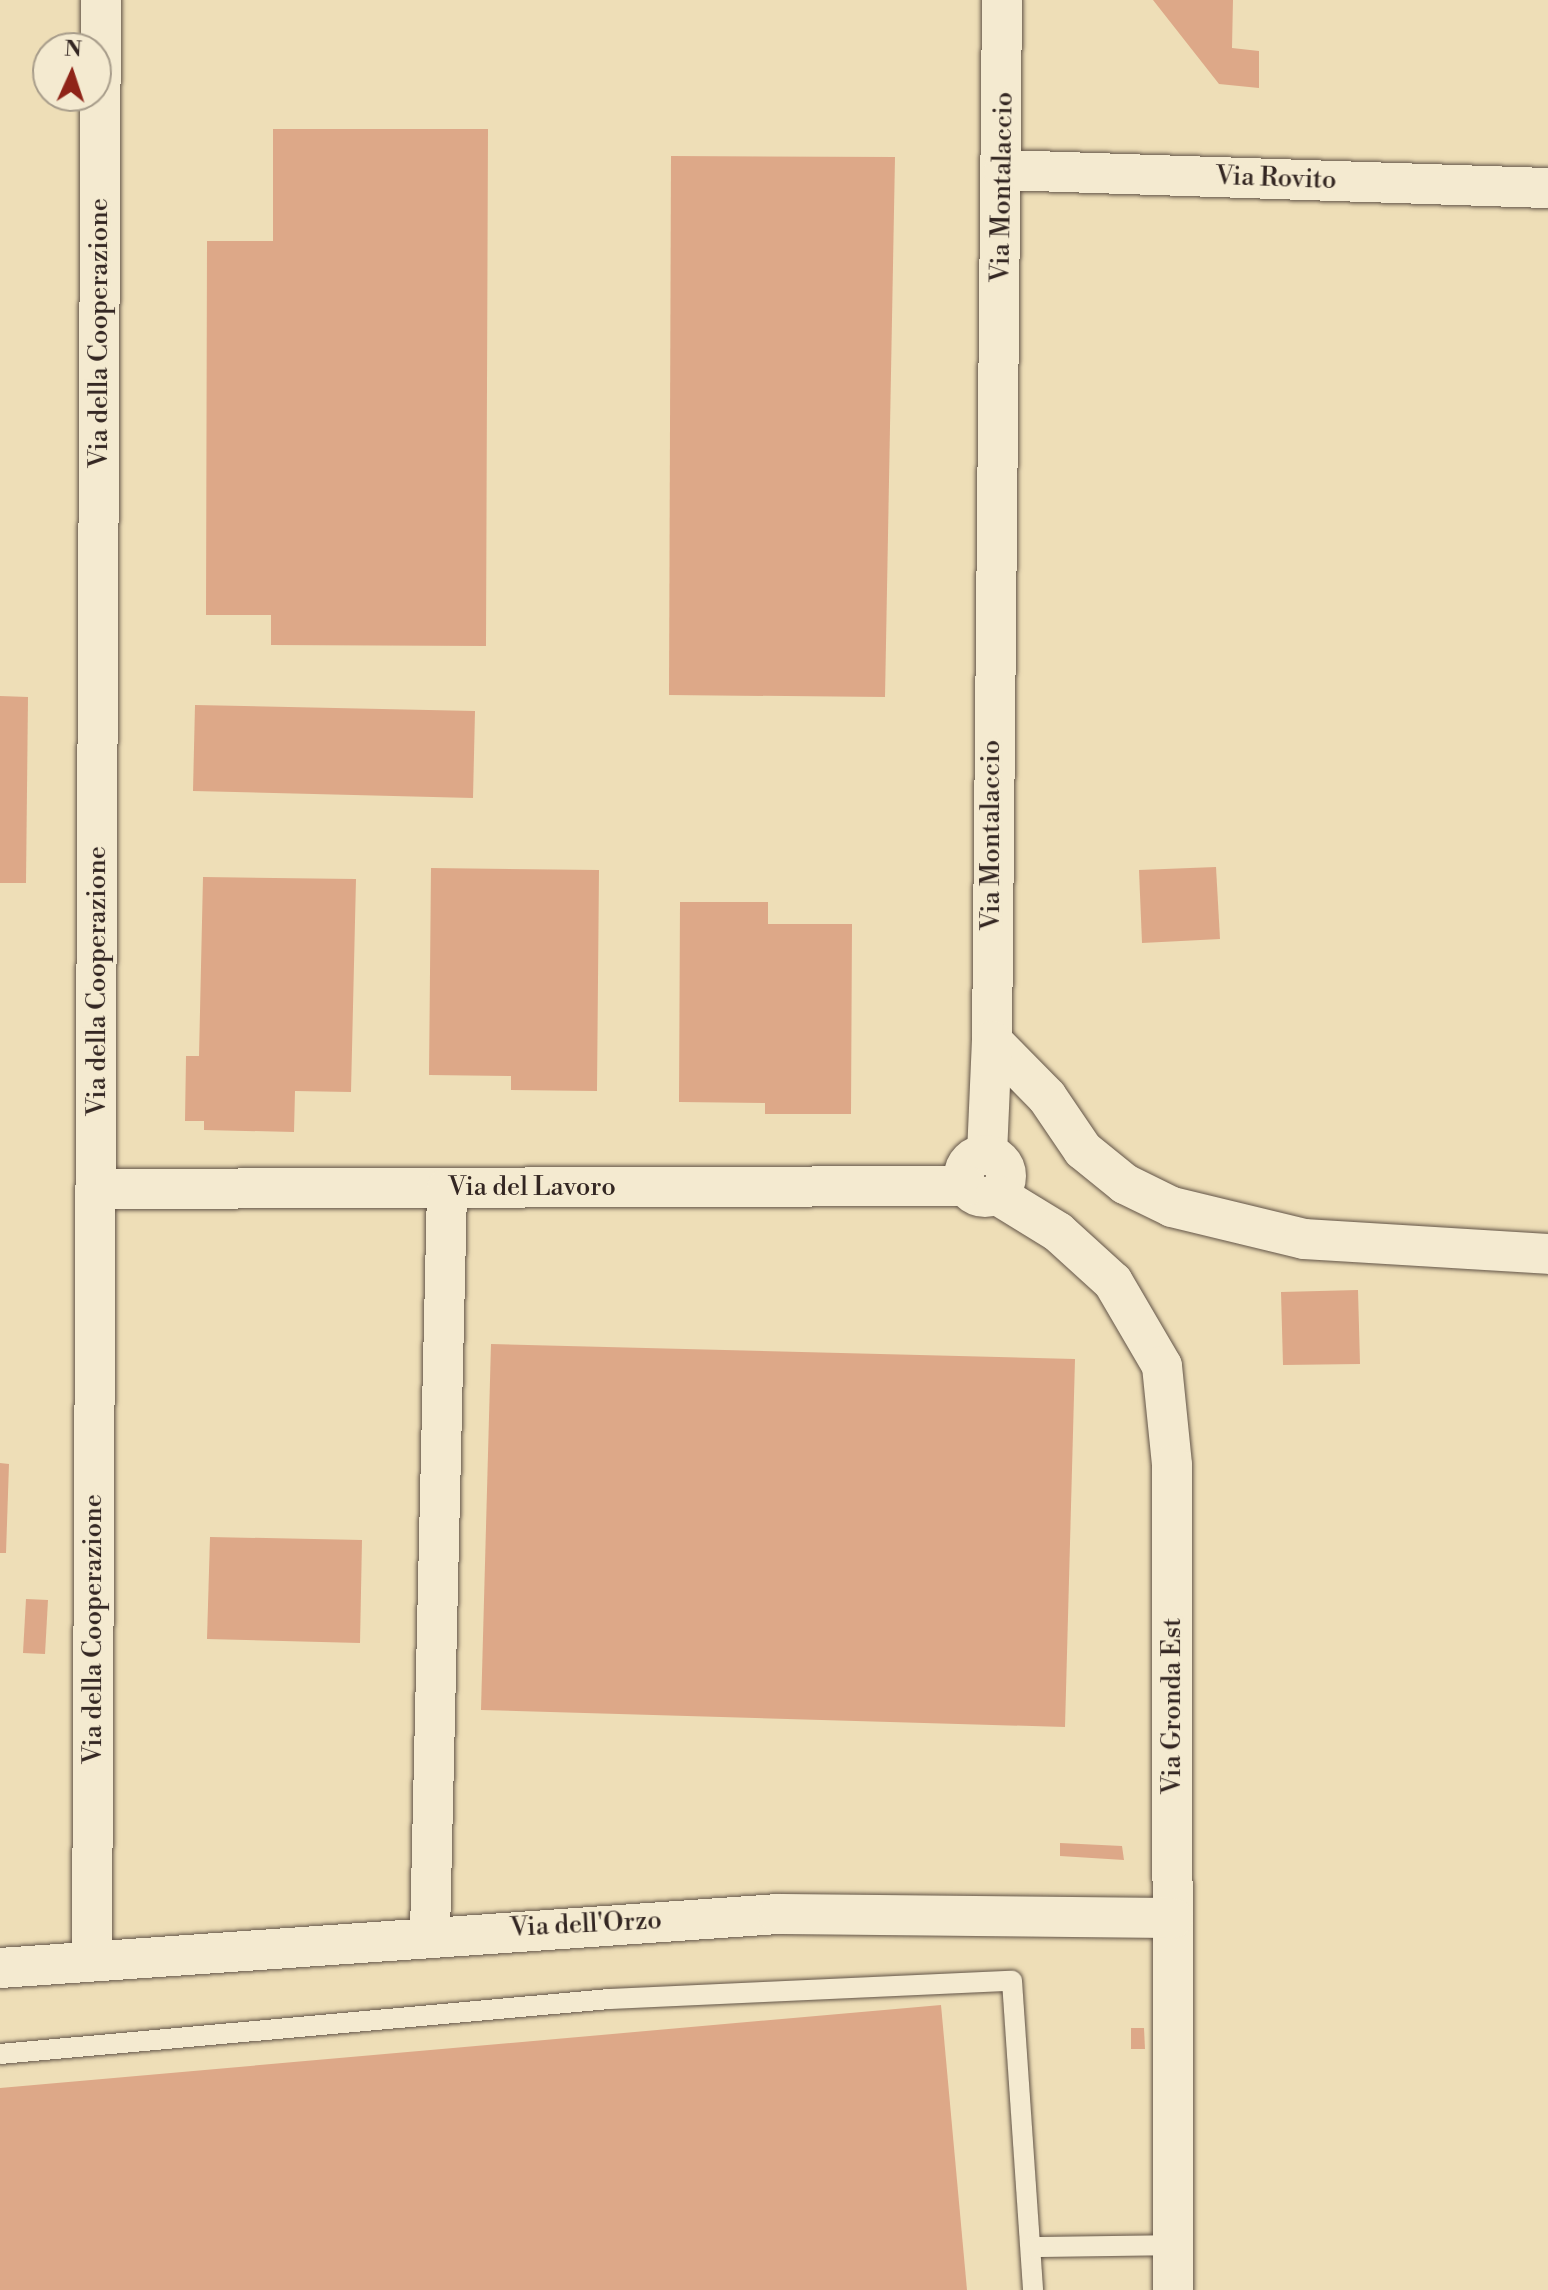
<!DOCTYPE html>
<style>
body{margin:0}
#map{position:relative;width:1548px;height:2290px;overflow:hidden;background:#eedeb7;font-family:"Libre Bodoni",serif}
div>[style]{position:absolute}
[style*='--x']{left:calc(var(--x)*1px);top:calc(var(--y)*1px);width:calc(var(--w)*1px);rotate:calc(var(--a)*1deg)}
.building>*{inset:0;background:#dda888}
.roads{filter:drop-shadow(0 0 2px #625447) drop-shadow(0 0 2px #625447)}
.lane>*{height:20px;margin:-10px;padding:0 10px;transform-origin:10px;border-radius:10px;background:#f4ead0}
.street>*{height:40px;margin:-20px;padding:0 20px;transform-origin:20px;border-radius:20px;background:#f4ead0}
.street>.ring{margin:-20px;padding:0;box-sizing:content-box;background:none;border:40px solid #f4ead0;border-radius:50%}
span{translate:-50% -50%;white-space:nowrap;text-align:center;line-height:1.15;-webkit-text-stroke:6px #f4ead0;paint-order:stroke}
.street-label{font-size:26px;color:#332622}
.north{position:absolute;left:32px;top:32px;width:80px;height:80px;box-sizing:border-box;background:#f4ead0;border:2px solid #a79c8a;border-radius:50%;rotate:3deg;font-size:22px;font-weight:700;line-height:32px;text-align:center;color:#332622}
.north::after{content:'';display:block;margin:auto;width:28px;height:36px;background:#8f2418;clip-path:polygon(50% 0,100% 100%,50% 72%,0 100%)}
</style>
<div id="map">
<div class="building">
<i style="clip-path:polygon(1153px 0,1233px 0,1232px 48px,1259px 51px,1259px 88px,1219px 84px)"></i>
<i style="clip-path:polygon(273px 129px,488px 129px,486px 646px,271px 645px,271px 615px,206px 615px,207px 241px,273px 241px)"></i>
<i style="clip-path:polygon(671px 156px,895px 157px,885px 697px,669px 695px)"></i>
<i style="clip-path:polygon(0 696px,28px 697px,26px 883px,0 883px)"></i>
<i style="clip-path:polygon(195px 705px,475px 711px,473px 798px,193px 791px)"></i>
<i style="clip-path:polygon(1216px 867px,1220px 939px,1142px 943px,1139px 870px)"></i>
<i style="clip-path:polygon(431px 868px,599px 870px,597px 1091px,511px 1090px,511px 1076px,429px 1075px)"></i>
<i style="clip-path:polygon(203px 877px,356px 879px,351px 1092px,295px 1091px,294px 1132px,204px 1130px,204px 1121px,185px 1121px,186px 1056px,199px 1056px)"></i>
<i style="clip-path:polygon(680px 902px,768px 902px,768px 924px,852px 924px,851px 1114px,765px 1114px,765px 1103px,679px 1102px)"></i>
<i style="clip-path:polygon(1358px 1290px,1360px 1364px,1283px 1365px,1281px 1292px)"></i>
<i style="clip-path:polygon(491px 1344px,1075px 1359px,1065px 1727px,481px 1710px)"></i>
<i style="clip-path:polygon(0 1463px,9px 1464px,6px 1553px,0 1553px)"></i>
<i style="clip-path:polygon(210px 1537px,362px 1540px,360px 1643px,207px 1639px)"></i>
<i style="clip-path:polygon(26px 1599px,48px 1600px,45px 1654px,23px 1653px)"></i>
<i style="clip-path:polygon(1060px 1843px,1122px 1846px,1124px 1860px,1060px 1856px)"></i>
<i style="clip-path:polygon(941px 2005px,967px 2290px,0 2290px,0 2088px)"></i>
<i style="clip-path:polygon(1131px 2028px,1144px 2028px,1145px 2049px,1131px 2049px)"></i>
</div>
<div class="roads">
<div class="lane">
<i style="--x:0;--y:2054;--w:611;--a:-5.16"></i>
<i style="--x:609;--y:1999;--w:403;--a:-2.6"></i>
<i style="--x:1012;--y:1981;--w:310;--a:86.1"></i>
<i style="--x:1032;--y:2247;--w:142;--a:-0.8"></i>
</div>
<div class="street">
<i style="--x:1002;--y:0;--w:1041;--a:90.55"></i>
<i style="--x:992;--y:1041;--w:78;--a:45.5"></i>
<i style="--x:1047;--y:1097;--w:64;--a:55.8"></i>
<i style="--x:1083;--y:1150;--w:54;--a:39"></i>
<i style="--x:1125;--y:1184;--w:52;--a:26.1"></i>
<i style="--x:1172;--y:1207;--w:136;--a:13.6"></i>
<i style="--x:1304;--y:1239;--w:244;--a:3.5"></i>
<i style="--x:1004;--y:170;--w:544;--a:1.9"></i>
<i style="--x:987;--y:1154;--w:113;--a:-87.5"></i>
<i class="ring" style="left:964px;top:1155px;width:2px;height:2px"></i>
<i style="--x:97;--y:1189;--w:869;--a:-0.2"></i>
<i style="--x:996;--y:1194;--w:73;--a:31.5"></i>
<i style="--x:1058;--y:1232;--w:74;--a:42.3"></i>
<i style="--x:1113;--y:1282;--w:97;--a:59.7"></i>
<i style="--x:1162;--y:1366;--w:100;--a:84.2"></i>
<i style="--x:1172;--y:1465;--w:825;--a:89.93"></i>
<i style="--x:430;--y:1934;--w:746;--a:-88.69"></i>
<i style="--x:92;--y:1961;--w:1961;--a:-89.74"></i>
<i style="--x:0;--y:1968;--w:781;--a:-3.97"></i>
<i style="--x:779;--y:1914;--w:394;--a:0.6"></i>
</div>
</div>
<div class="street-label">
<span style="left:1276px;top:179px;rotate:2deg">Via Rovito</span>
<span style="left:1003px;top:187px;rotate:-89deg">Via Montalaccio</span>
<span style="left:100px;top:333px;rotate:-90deg">Via della Cooperazione</span>
<span style="left:992px;top:835px;rotate:-90deg">Via Montalaccio</span>
<span style="left:98px;top:981px;rotate:-90deg">Via della Cooperazione</span>
<span style="left:532px;top:1188px">Via del Lavoro</span>
<span style="left:94px;top:1629px;rotate:-90deg">Via della Cooperazione</span>
<span style="left:1173px;top:1706px;rotate:-90deg">Via Gronda Est</span>
<span style="left:586px;top:1925px;rotate:-3deg">Via dell'Orzo</span>
</div>
<div class="north">N</div>
</div>
